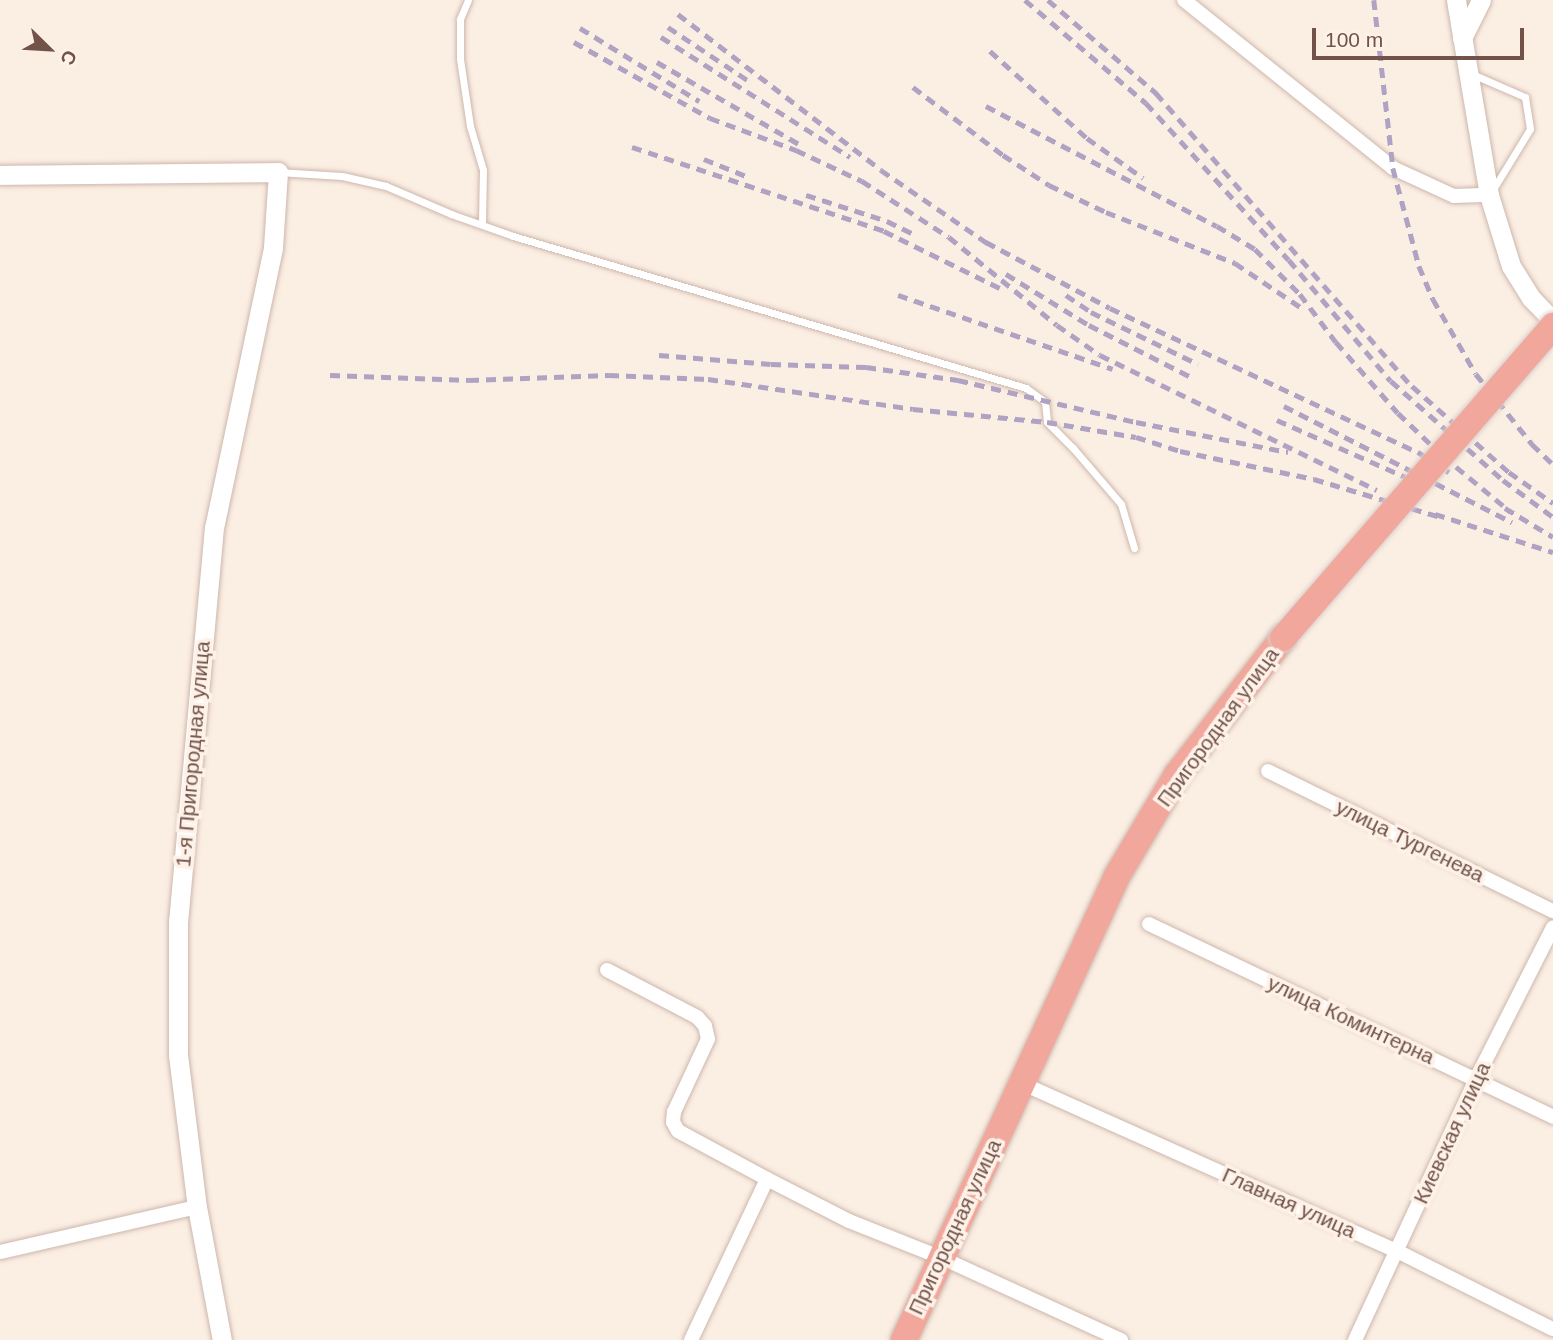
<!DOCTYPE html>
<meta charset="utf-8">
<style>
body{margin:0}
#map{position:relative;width:1553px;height:1340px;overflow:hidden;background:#fbeee2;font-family:Arial,sans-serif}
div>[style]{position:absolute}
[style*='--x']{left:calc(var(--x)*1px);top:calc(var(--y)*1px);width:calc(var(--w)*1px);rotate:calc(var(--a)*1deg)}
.roads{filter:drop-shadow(0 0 2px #cdb7ad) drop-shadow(0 0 2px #cdb7ad)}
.lane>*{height:7px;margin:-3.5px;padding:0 3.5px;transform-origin:3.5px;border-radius:3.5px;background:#fff}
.street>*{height:14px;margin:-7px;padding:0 7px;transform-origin:7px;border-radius:7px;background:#fff}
.secondary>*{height:19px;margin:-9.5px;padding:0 9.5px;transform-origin:9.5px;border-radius:9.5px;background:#fff}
.highway>*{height:26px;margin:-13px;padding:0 13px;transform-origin:13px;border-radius:13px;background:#f2a79c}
.rail>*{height:4.5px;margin-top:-2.25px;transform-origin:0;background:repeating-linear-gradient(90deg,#afa2c3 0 10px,transparent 0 17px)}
.bridges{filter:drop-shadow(0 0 2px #d7cfcc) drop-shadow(0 0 2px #d7cfcc)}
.highway-bridge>*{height:26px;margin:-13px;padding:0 13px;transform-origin:13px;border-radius:13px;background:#f2a79c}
span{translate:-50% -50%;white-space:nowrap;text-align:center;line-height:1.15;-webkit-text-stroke:7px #fef2e8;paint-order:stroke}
.street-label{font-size:21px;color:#71534a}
.north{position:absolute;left:14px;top:14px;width:70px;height:70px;-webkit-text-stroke:5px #fef2e8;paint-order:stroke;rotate:114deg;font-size:19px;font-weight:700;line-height:28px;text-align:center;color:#71534a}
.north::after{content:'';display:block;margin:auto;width:24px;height:32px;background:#71534a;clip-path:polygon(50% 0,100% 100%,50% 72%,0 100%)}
.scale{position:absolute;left:1312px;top:28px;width:212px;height:32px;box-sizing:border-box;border:4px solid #71534a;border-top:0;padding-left:9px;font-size:21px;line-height:24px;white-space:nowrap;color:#71534a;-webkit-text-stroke:5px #fef2e8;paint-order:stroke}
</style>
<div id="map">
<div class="roads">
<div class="lane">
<i style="--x:468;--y:0;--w:21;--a:113"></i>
<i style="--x:460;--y:19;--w:40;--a:90"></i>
<i style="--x:460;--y:59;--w:68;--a:81.5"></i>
<i style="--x:470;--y:126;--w:46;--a:73.5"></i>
<i style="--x:483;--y:170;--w:54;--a:91.1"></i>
<i style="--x:1472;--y:74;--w:58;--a:23.5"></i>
<i style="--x:1525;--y:97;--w:32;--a:81"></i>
<i style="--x:1530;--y:129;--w:73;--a:121.5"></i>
<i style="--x:278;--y:172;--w:64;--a:3.6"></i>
<i style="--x:342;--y:176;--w:45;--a:12.8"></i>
<i style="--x:386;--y:186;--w:71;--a:23.3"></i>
<i style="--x:451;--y:214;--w:66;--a:19.5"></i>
<i style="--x:513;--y:236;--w:535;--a:16.5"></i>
<i style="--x:1026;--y:388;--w:24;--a:36"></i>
<i style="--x:1045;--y:402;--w:20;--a:84"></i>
<i style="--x:1047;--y:422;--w:37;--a:45"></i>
<i style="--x:1073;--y:448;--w:74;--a:49.4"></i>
<i style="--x:1121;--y:504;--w:46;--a:73.5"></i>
</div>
<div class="street">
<i style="--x:1184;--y:0;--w:268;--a:38.8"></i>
<i style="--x:1393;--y:168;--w:67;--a:24.7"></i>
<i style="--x:1454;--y:196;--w:35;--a:-2"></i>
<i style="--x:1268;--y:771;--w:318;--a:26.2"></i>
<i style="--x:1149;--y:924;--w:448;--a:25.5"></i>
<i style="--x:607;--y:970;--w:102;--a:27.6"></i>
<i style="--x:697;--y:1017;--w:12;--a:48"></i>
<i style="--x:705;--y:1026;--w:13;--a:77"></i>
<i style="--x:708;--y:1039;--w:81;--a:115"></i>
<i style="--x:674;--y:1112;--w:10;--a:96"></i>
<i style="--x:673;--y:1122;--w:10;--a:61"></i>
<i style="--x:678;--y:1131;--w:101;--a:28.3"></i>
<i style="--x:1021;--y:1083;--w:412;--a:24.1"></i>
<i style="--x:1397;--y:1251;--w:174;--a:26.6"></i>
<i style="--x:0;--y:1252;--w:202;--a:-12.9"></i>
<i style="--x:691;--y:1340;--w:178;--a:-64.7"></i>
<i style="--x:767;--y:1179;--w:92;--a:27.1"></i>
<i style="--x:849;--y:1221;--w:100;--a:21.7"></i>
<i style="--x:942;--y:1258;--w:197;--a:24.6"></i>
<i style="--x:1355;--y:1340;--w:288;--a:-65.1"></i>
<i style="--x:1476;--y:1079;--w:170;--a:-63.1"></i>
</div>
<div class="secondary">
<i style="--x:1456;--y:0;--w:198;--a:80.4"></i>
<i style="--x:1489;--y:195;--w:74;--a:72.8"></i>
<i style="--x:1511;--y:266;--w:38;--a:58"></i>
<i style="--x:1531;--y:298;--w:32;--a:46"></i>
<i style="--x:1462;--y:38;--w:42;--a:-63.4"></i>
<i style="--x:0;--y:175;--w:278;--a:-0.6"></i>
<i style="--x:278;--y:172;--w:76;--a:93.8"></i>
<i style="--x:273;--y:248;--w:285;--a:101.9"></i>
<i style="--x:214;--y:527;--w:396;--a:95.2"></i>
<i style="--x:178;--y:921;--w:134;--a:90"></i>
<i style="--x:178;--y:1055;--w:153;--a:82.9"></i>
<i style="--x:197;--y:1207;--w:135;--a:79.4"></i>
</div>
<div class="highway">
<i style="--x:904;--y:1340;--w:511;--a:-65.34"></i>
<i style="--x:1117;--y:876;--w:117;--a:-59.3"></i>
<i style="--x:1177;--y:775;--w:173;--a:-52.3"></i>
</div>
</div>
<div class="rail">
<i style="--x:1025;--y:0;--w:159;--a:40.4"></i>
<i style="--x:1146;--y:103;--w:212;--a:47.7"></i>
<i style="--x:1289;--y:260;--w:158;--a:49.9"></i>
<i style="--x:1391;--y:381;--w:149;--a:41.5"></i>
<i style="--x:1503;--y:480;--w:62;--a:36.5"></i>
<i style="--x:1048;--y:0;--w:143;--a:40.7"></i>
<i style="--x:1156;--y:93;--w:389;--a:48.9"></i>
<i style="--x:1412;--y:386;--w:130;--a:41.6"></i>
<i style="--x:1509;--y:472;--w:54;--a:35.2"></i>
<i style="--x:1374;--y:0;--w:169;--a:83.5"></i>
<i style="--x:1393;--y:168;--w:101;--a:75.1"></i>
<i style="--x:1419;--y:266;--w:36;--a:67"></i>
<i style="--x:1433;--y:299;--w:86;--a:60.2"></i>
<i style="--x:1476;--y:374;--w:90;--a:51.3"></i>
<i style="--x:1532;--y:444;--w:29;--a:44"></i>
<i style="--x:678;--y:14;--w:256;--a:37.5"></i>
<i style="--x:881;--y:170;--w:136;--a:34.5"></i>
<i style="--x:668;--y:27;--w:101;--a:33.7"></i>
<i style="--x:580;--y:28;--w:140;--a:31.5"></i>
<i style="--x:661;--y:37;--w:224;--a:32.4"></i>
<i style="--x:574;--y:42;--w:156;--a:29.2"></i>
<i style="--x:710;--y:118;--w:92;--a:20.4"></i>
<i style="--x:796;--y:150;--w:73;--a:25.2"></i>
<i style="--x:862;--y:181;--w:103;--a:32.8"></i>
<i style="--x:949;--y:237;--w:139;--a:39.2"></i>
<i style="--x:1057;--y:325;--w:52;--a:34.9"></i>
<i style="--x:1100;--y:355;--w:308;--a:26"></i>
<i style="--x:990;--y:51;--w:130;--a:41.9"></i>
<i style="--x:1087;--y:138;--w:69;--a:35.5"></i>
<i style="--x:657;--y:62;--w:164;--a:30"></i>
<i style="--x:913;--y:87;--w:113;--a:37.1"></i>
<i style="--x:1003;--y:155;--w:55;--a:33.1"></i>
<i style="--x:1049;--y:185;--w:63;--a:25.3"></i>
<i style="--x:1106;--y:212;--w:139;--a:21.6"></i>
<i style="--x:1235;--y:263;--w:84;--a:33.9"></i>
<i style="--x:986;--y:106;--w:260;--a:27.5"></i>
<i style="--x:1217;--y:226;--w:44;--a:31.2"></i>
<i style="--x:1255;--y:249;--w:64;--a:45"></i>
<i style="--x:1300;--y:294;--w:60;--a:53.1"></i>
<i style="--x:1336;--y:342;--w:94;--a:48.9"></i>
<i style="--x:1398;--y:413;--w:62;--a:43.7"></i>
<i style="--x:1443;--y:456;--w:88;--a:39.5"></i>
<i style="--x:632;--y:147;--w:266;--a:18.4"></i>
<i style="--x:884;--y:231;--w:129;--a:26.2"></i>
<i style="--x:704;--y:159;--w:45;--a:22"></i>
<i style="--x:806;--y:195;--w:85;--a:17.8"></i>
<i style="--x:887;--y:221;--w:28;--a:26"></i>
<i style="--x:986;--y:242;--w:140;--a:28"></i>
<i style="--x:1110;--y:308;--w:340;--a:25.1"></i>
<i style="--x:1418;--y:452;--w:37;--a:33"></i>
<i style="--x:1006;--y:274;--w:97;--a:31.6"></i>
<i style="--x:1089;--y:325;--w:114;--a:27"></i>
<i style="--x:898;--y:295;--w:227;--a:19"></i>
<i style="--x:1066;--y:295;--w:30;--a:34"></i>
<i style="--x:1091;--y:312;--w:119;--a:25.9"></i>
<i style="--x:659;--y:355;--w:112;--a:4.6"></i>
<i style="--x:771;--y:364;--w:95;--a:1.8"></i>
<i style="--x:866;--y:367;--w:93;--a:8"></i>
<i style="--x:958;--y:380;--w:183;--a:13.3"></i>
<i style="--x:1136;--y:422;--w:155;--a:11.2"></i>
<i style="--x:330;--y:375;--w:139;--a:2.1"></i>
<i style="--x:469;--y:380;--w:140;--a:-2"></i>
<i style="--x:609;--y:375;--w:99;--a:2.3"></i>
<i style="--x:708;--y:379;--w:207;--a:8.3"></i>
<i style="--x:913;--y:409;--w:135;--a:5.5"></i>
<i style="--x:1047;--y:422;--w:90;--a:9.6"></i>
<i style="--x:1136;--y:437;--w:46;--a:17.7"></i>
<i style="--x:1180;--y:451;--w:137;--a:11.8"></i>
<i style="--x:1314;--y:479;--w:136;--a:16.7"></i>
<i style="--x:1284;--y:406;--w:256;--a:27"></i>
<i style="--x:1277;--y:420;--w:161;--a:23.9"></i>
<i style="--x:1505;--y:508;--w:56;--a:31.1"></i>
<i style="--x:1435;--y:514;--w:124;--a:17.9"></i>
</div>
<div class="bridges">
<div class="highway-bridge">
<i style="--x:1283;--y:638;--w:413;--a:-49.1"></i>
</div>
</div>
<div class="street-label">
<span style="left:1218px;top:727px;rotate:-54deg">Пригородная улица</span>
<span style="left:193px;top:754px;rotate:-85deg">1-я Пригородная улица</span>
<span style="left:1410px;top:841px;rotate:26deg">улица Тургенева</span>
<span style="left:1351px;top:1020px;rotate:25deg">улица Коминтерна</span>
<span style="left:1452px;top:1133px;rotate:-65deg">Киевская улица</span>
<span style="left:1289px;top:1203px;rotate:24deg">Главная улица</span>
<span style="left:955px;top:1227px;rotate:-65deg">Пригородная улица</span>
</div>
<div class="north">С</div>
<div class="scale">100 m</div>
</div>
